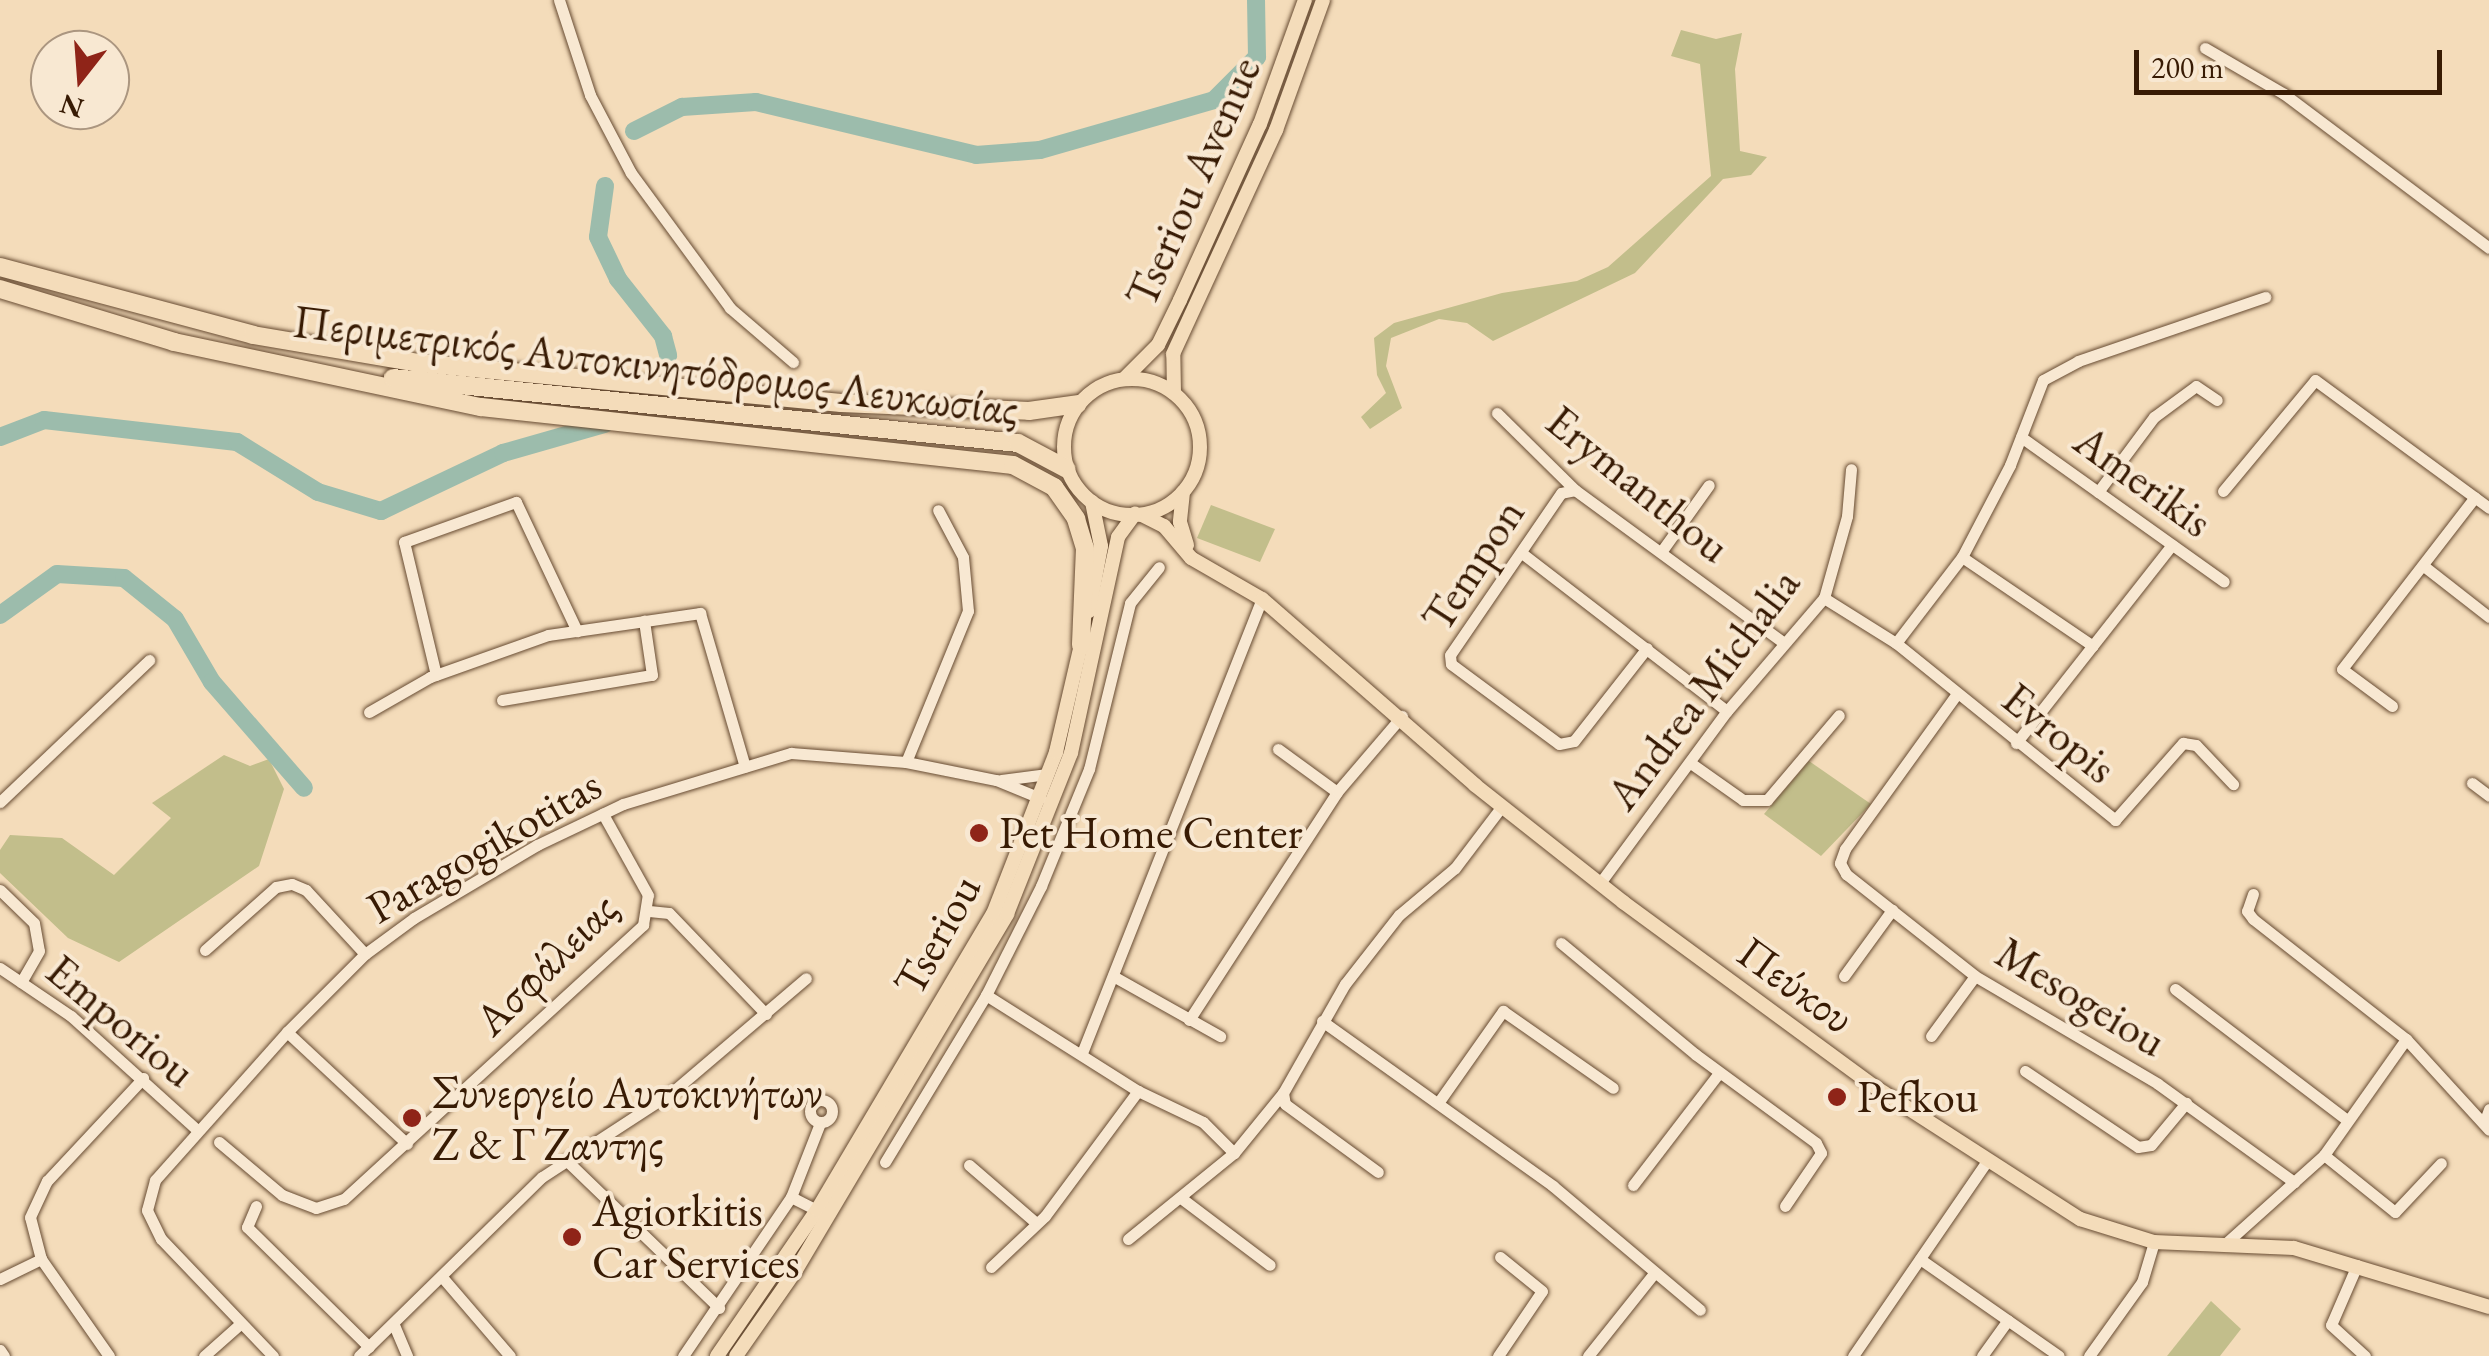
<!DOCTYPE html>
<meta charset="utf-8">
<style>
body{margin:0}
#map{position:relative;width:2489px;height:1356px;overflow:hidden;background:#f4dcba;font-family:"EB Garamond",serif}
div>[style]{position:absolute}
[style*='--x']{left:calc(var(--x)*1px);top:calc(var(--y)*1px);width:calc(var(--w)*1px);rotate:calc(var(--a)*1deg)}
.green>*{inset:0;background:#c2be8b}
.river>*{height:18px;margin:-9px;padding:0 9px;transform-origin:9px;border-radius:9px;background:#9cbcac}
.roads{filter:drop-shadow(0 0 2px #674b32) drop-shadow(0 0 2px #674b32)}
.minor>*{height:11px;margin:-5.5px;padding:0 5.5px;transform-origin:5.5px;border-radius:5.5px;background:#f8e8d2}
.minor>.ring{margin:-5.5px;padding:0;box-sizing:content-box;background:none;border:11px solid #f8e8d2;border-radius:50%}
.major>*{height:14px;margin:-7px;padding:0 7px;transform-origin:7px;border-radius:7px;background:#f4dcba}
.major>.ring{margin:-7px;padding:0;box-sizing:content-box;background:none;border:14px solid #f4dcba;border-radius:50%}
.highway>*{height:18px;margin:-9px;padding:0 9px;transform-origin:9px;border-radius:9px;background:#f4dcba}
.dots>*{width:28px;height:28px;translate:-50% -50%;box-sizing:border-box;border:5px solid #f8e8d2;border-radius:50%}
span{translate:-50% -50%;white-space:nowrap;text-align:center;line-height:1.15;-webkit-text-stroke:8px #f8e8d2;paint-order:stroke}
.street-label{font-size:45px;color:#381b04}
.poi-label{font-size:45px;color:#381b04}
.left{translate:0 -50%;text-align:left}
.north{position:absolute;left:30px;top:30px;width:100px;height:100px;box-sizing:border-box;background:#f8e8d2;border:2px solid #ab9680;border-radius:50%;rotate:197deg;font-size:28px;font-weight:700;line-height:40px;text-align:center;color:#381b04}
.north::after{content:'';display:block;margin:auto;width:35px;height:45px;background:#8f2418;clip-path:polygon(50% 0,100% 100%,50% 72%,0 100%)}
.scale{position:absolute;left:2134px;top:50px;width:308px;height:45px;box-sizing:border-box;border:5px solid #381b04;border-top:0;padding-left:12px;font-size:30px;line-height:35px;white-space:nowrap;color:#381b04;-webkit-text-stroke:8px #f8e8d2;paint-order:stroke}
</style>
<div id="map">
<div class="green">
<i style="clip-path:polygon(1681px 30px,1716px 39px,1742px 33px,1735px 69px,1740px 151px,1767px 157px,1751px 175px,1723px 179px,1635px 273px,1493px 341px,1467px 323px,1439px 319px,1391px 338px,1386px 366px,1402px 408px,1370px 429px,1361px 417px,1386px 393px,1377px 375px,1374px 338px,1394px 323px,1502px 293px,1577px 281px,1608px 267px,1711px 176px,1700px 64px,1671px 56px)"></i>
<i style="clip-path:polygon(1211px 505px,1275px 529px,1260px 562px,1197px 538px)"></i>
<i style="clip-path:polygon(224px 755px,250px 766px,269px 759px,284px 789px,259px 866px,119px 962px,68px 938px,0 873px,0 850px,10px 835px,62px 838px,114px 875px,171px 818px,152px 803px)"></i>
<i style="clip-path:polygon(1809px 761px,1871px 804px,1821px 856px,1764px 814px)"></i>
<i style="clip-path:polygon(2211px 1301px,2241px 1329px,2220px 1356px,2167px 1356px)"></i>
</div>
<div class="river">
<i style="--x:634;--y:131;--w:54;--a:-26.6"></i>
<i style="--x:682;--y:107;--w:74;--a:-3.9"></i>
<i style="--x:756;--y:102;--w:226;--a:13.5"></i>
<i style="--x:976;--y:155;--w:64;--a:-4.5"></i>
<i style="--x:1040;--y:150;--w:181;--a:-16"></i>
<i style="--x:1214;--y:100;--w:61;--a:-45"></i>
<i style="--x:1257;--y:57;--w:57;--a:-91"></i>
<i style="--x:605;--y:186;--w:51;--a:97.8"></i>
<i style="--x:598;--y:237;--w:47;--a:64.5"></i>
<i style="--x:618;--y:279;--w:73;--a:51.7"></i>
<i style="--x:663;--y:336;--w:20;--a:75"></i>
<i style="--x:0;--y:437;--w:47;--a:-21.1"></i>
<i style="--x:44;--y:420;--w:194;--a:6.5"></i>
<i style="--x:237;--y:442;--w:95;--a:31.7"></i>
<i style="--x:318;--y:492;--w:66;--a:16.8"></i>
<i style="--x:381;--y:511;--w:135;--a:-25.4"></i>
<i style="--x:503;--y:453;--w:106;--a:-15.9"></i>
<i style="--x:0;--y:615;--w:70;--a:-35.7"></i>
<i style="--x:57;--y:574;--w:67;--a:3.4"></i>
<i style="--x:124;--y:578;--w:65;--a:38.8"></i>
<i style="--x:175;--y:619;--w:73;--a:59.6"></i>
<i style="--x:212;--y:682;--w:140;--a:49"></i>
</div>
<div class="roads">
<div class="minor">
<i style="--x:559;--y:0;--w:100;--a:71.9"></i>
<i style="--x:590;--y:95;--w:88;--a:62.3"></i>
<i style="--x:631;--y:173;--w:167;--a:53.7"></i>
<i style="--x:730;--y:308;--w:83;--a:40.6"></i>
<i style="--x:2205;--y:48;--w:91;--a:30.2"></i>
<i style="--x:2284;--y:94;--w:256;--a:36.9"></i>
<i style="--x:1497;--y:413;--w:110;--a:44.6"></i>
<i style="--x:1575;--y:490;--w:259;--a:36.2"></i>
<i style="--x:2021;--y:437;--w:249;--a:35.5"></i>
<i style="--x:1575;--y:490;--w:14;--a:168"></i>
<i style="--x:1561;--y:493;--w:196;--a:124.4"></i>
<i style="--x:1450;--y:655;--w:9;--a:84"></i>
<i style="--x:1451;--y:664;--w:134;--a:36.5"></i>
<i style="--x:1559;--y:744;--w:15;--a:-11"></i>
<i style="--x:1574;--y:741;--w:118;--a:-51.9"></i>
<i style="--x:2223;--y:491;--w:144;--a:-50.3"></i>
<i style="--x:2315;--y:380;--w:216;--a:36.3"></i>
<i style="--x:2098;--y:492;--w:94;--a:-53.3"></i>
<i style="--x:2154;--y:417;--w:52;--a:-36.4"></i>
<i style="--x:2196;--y:386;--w:25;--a:34"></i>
<i style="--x:1661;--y:552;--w:82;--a:-54.4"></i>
<i style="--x:1523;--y:554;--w:257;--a:37.6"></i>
<i style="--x:1962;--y:557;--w:158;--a:34.2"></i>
<i style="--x:2425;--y:567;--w:81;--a:38"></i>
<i style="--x:1824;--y:598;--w:85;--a:32"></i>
<i style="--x:1896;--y:643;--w:282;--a:38.9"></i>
<i style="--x:2115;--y:820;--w:103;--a:-48.6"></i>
<i style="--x:2183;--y:743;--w:13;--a:9"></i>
<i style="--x:2196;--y:745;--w:54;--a:46.5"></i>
<i style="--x:1896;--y:643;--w:108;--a:-52.5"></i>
<i style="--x:1962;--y:557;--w:104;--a:-62.4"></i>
<i style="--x:2010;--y:465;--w:91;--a:-68.8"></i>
<i style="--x:2043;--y:380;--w:40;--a:-28"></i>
<i style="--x:2078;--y:361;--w:198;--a:-18.9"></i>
<i style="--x:436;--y:675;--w:137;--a:-103.5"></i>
<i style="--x:404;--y:542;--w:119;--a:-19.7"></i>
<i style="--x:516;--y:502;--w:143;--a:64.7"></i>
<i style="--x:1956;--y:695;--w:190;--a:125.8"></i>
<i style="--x:1845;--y:849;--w:15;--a:110"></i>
<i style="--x:1840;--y:863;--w:13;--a:61"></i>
<i style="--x:1846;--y:874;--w:164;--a:38.3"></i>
<i style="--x:1975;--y:976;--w:212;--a:30.5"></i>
<i style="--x:2158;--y:1084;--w:168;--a:35.8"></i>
<i style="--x:502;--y:700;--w:152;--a:-9.5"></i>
<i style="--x:652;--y:675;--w:55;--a:-98.4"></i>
<i style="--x:2392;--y:706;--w:62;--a:-143.5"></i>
<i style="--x:2342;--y:669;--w:217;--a:-52.3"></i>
<i style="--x:369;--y:712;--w:70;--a:-29.8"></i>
<i style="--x:430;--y:677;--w:125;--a:-19.6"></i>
<i style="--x:548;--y:635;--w:154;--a:-8.2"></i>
<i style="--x:700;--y:613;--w:160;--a:73.7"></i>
<i style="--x:2016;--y:743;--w:252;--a:-51.8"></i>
<i style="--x:1278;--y:749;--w:73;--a:36.1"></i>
<i style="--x:906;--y:762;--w:163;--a:-67.7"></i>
<i style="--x:968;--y:611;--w:54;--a:-95.3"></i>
<i style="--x:963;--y:557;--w:53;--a:-118"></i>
<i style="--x:1692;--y:764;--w:62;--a:35.2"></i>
<i style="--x:1743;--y:800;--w:24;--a:0"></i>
<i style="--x:1767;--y:800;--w:111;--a:-49.7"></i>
<i style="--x:1001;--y:780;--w:47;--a:-7.3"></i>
<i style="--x:2472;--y:783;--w:21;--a:37"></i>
<i style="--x:0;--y:802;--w:206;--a:-43.6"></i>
<i style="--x:1600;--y:883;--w:214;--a:-53.6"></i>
<i style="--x:1727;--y:711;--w:149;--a:-49.4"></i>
<i style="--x:1824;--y:598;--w:85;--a:-74.3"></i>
<i style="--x:1847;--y:516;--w:47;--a:-85.1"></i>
<i style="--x:0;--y:890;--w:47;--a:44.1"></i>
<i style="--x:34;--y:923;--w:28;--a:80"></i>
<i style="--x:39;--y:951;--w:36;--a:120"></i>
<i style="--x:2253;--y:894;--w:18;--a:109"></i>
<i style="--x:2247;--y:911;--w:10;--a:53"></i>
<i style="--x:2253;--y:919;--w:194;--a:38.1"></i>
<i style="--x:2406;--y:1039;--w:123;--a:47.6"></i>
<i style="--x:649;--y:911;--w:20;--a:6"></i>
<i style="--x:669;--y:913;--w:140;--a:46.2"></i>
<i style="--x:1561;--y:943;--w:174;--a:39.6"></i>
<i style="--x:1695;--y:1054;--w:150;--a:36.3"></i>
<i style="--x:1816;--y:1143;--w:11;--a:63"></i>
<i style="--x:1821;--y:1153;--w:64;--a:124.2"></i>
<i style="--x:205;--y:950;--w:95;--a:-41.6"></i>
<i style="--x:276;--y:887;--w:16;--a:-11"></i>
<i style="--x:292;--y:884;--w:15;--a:23"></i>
<i style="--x:306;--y:890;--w:87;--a:47.3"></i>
<i style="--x:0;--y:968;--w:86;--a:34.1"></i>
<i style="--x:71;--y:1016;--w:169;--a:42.1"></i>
<i style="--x:1113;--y:976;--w:123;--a:29.3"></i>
<i style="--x:1844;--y:976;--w:82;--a:-54"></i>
<i style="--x:2175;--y:989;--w:216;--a:37.3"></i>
<i style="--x:986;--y:995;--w:180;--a:32.3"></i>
<i style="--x:1138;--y:1091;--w:72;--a:25.5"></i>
<i style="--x:1203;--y:1122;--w:44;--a:45"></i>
<i style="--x:1189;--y:1020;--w:272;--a:-57"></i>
<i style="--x:1337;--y:792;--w:100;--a:-49.5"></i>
<i style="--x:1322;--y:1021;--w:284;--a:35.5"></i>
<i style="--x:1553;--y:1186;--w:192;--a:40.1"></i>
<i style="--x:287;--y:1032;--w:164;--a:43"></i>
<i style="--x:1931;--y:1036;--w:74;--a:-53.7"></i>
<i style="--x:1082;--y:1053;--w:488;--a:-68.4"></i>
<i style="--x:2025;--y:1071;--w:136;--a:33.9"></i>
<i style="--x:2138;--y:1147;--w:13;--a:-9"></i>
<i style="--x:2151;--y:1145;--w:55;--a:-50.2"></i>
<i style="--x:1283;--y:1093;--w:11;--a:80"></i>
<i style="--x:1285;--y:1104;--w:115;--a:36.2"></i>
<i class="ring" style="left:810px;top:1100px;width:11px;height:11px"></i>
<i style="--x:1438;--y:1103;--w:113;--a:-54.8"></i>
<i style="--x:1503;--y:1011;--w:134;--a:35"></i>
<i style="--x:2484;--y:1123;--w:15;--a:-70"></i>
<i style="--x:219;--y:1142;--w:82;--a:40.1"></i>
<i style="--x:282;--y:1195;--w:36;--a:21"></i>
<i style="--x:316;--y:1208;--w:29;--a:-18"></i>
<i style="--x:344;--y:1199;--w:406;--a:-42.5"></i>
<i style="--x:643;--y:925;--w:30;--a:-81"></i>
<i style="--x:648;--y:895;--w:93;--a:-119.1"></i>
<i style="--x:2324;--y:1155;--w:91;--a:38.8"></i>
<i style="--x:2395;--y:1212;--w:67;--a:-46.8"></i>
<i style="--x:566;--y:1160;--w:213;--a:44"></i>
<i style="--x:885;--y:1162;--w:195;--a:-58.8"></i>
<i style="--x:986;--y:995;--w:122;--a:-63.2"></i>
<i style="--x:1041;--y:886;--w:126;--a:-67.7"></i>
<i style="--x:1089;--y:769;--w:171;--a:-76.1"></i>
<i style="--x:1130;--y:603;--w:46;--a:-51.1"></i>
<i style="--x:969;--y:1165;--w:87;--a:40.8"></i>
<i style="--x:1633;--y:1185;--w:141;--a:-52.5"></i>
<i style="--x:791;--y:1197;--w:29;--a:27"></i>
<i style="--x:1181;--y:1198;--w:111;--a:37"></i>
<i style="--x:256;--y:1206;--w:23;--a:113"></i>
<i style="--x:247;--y:1227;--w:171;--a:44.5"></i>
<i style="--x:1128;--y:1239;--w:136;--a:-39.1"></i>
<i style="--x:1234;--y:1153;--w:77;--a:-50.8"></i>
<i style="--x:1283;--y:1093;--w:125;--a:-60.4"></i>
<i style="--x:1345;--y:984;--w:88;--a:-52"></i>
<i style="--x:1399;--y:915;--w:73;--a:-40"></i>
<i style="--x:1455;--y:868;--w:78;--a:-52.8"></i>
<i style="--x:2226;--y:1243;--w:132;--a:-41.9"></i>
<i style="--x:2324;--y:1155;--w:142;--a:-54.7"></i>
<i style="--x:1920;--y:1259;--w:169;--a:34.9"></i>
<i style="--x:2357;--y:1265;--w:65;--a:113.4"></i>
<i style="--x:2331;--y:1325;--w:46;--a:42.4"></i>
<i style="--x:991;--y:1267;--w:74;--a:-43.4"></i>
<i style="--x:1045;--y:1216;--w:156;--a:-53.4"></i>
<i style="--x:442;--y:1277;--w:104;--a:49.3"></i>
<i style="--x:0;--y:1279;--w:46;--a:-26"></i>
<i style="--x:394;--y:1325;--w:34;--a:67"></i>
<i style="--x:0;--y:1350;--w:7;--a:56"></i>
<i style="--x:109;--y:1356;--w:118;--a:-125"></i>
<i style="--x:41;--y:1259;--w:43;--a:-104.7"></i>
<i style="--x:30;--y:1217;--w:40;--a:-65"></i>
<i style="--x:47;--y:1181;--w:141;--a:-47"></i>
<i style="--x:204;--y:1356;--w:48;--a:-41.6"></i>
<i style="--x:273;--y:1356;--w:162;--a:-133.7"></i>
<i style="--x:161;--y:1239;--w:32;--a:-116"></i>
<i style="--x:147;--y:1210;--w:31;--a:-75"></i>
<i style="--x:155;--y:1180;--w:198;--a:-48.3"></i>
<i style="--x:287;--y:1032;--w:110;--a:-45"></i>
<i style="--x:365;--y:954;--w:61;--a:-36.3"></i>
<i style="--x:414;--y:918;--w:143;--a:-30.7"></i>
<i style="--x:537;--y:845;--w:95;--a:-25.5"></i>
<i style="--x:623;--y:804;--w:176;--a:-16.9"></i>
<i style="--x:791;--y:753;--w:115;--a:4.5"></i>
<i style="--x:906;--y:762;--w:92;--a:11.3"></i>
<i style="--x:996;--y:780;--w:48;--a:22.2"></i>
<i style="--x:359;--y:1356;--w:256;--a:-44.4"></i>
<i style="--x:542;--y:1177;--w:154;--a:-33.1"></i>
<i style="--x:671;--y:1093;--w:177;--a:-40.4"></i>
<i style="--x:683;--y:1356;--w:192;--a:-55.8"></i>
<i style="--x:791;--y:1197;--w:79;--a:-68.6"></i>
<i style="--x:1498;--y:1356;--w:78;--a:-55.9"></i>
<i style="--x:1542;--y:1291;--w:54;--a:-141"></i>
<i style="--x:1588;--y:1356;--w:107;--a:-51.4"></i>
<i style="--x:1853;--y:1356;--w:237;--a:-55.5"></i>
<i style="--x:1982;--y:1356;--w:44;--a:-54.2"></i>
<i style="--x:2089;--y:1356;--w:91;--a:-54.4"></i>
<i style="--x:2142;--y:1282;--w:42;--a:-73.3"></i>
</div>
<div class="major">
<i style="--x:1124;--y:379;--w:48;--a:-45"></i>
<i style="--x:1158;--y:345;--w:50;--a:-63.9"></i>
<i style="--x:1180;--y:300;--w:193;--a:-65.6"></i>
<i style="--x:1260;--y:124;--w:132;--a:-70.1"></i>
<i class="ring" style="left:1064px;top:379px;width:122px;height:122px"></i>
<i style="--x:1174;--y:393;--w:39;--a:-91"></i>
<i style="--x:1173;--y:354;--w:247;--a:-65.3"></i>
<i style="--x:1276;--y:130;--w:138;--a:-70.1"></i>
<i style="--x:1183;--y:492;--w:30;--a:96"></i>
<i style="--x:1180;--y:522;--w:24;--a:73"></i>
<i style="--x:1142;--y:515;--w:25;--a:27"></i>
<i style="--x:1164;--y:526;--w:42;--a:49.8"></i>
<i style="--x:1191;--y:558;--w:82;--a:30"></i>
<i style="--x:1262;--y:599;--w:283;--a:41.1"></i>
<i style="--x:1475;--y:785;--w:189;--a:38.3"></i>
<i style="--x:1623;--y:902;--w:313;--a:36.3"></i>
<i style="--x:1875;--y:1087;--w:244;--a:32.8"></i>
<i style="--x:2080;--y:1219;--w:77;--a:17.3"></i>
<i style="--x:2154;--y:1242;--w:140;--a:2.5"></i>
<i style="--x:2294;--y:1248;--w:204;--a:16.8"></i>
<i style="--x:1089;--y:611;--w:66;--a:-79.5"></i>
<i style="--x:1101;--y:546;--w:45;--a:-101.6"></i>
<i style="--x:717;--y:1356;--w:177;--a:-55.6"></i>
<i style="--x:817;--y:1210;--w:344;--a:-59.3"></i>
<i style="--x:993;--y:914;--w:174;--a:-68.7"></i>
<i style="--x:1056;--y:752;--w:119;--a:-76.9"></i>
<i style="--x:736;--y:1356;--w:105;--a:-55.1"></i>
<i style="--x:796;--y:1270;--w:414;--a:-59.3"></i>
<i style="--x:1007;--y:914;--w:173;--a:-68.3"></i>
<i style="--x:1071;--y:753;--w:221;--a:-77.7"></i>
<i style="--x:1118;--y:537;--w:29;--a:-54"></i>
</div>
<div class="highway">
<i style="--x:0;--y:267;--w:262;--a:15"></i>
<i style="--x:253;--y:335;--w:167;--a:9.6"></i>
<i style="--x:418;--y:363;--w:425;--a:5.4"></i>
<i style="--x:841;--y:403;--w:188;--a:2.4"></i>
<i style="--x:1029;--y:411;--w:49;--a:-8.1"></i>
<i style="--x:0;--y:289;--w:182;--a:16.9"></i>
<i style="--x:174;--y:342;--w:314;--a:12"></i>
<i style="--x:481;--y:407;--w:535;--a:6.22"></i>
<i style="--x:1013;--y:465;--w:47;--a:28.2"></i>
<i style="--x:1054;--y:487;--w:39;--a:55"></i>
<i style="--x:1076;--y:519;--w:30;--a:73"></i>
<i style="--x:1085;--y:548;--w:97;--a:92.4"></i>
<i style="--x:393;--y:378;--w:628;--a:5.94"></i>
<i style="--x:1018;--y:443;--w:55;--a:28"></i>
</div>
</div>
<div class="dots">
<i style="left:979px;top:833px;background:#8f2418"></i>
<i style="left:1837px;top:1097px;background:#8f2418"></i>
<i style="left:412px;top:1118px;background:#8f2418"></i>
<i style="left:572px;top:1237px;background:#8f2418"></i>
</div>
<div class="street-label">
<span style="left:1193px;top:182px;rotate:-66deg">Tseriou Avenue</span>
<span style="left:656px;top:365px;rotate:7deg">Περιμετρικός Αυτοκινητόδρομος Λευκωσίας</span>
<span style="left:2143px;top:481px;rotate:36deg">Amerikis</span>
<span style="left:1638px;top:484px;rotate:39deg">Erymanthou</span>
<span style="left:1473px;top:565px;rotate:-57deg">Tempon</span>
<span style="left:1703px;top:689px;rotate:-53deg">Andrea Michalia</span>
<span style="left:2059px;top:733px;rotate:39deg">Evropis</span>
<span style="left:484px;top:846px;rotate:-30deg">Paragogikotitas</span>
<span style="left:937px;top:935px;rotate:-61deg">Tseriou</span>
<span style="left:546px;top:964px;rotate:-45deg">Ασφάλειας</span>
<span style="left:1796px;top:985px;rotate:36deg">Πεύκου</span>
<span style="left:2081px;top:997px;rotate:31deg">Mesogeiou</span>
<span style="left:121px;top:1021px;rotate:40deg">Emporiou</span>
</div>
<div class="poi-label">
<span class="left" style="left:999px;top:833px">Pet Home Center</span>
<span class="left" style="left:432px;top:1118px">Συνεργείο Αυτοκινήτων<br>Ζ &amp; Γ Ζαντης</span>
<span class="left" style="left:1857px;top:1097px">Pefkou</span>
<span class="left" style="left:592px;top:1237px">Agiorkitis<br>Car Services</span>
</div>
<div class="north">N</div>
<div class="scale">200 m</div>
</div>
